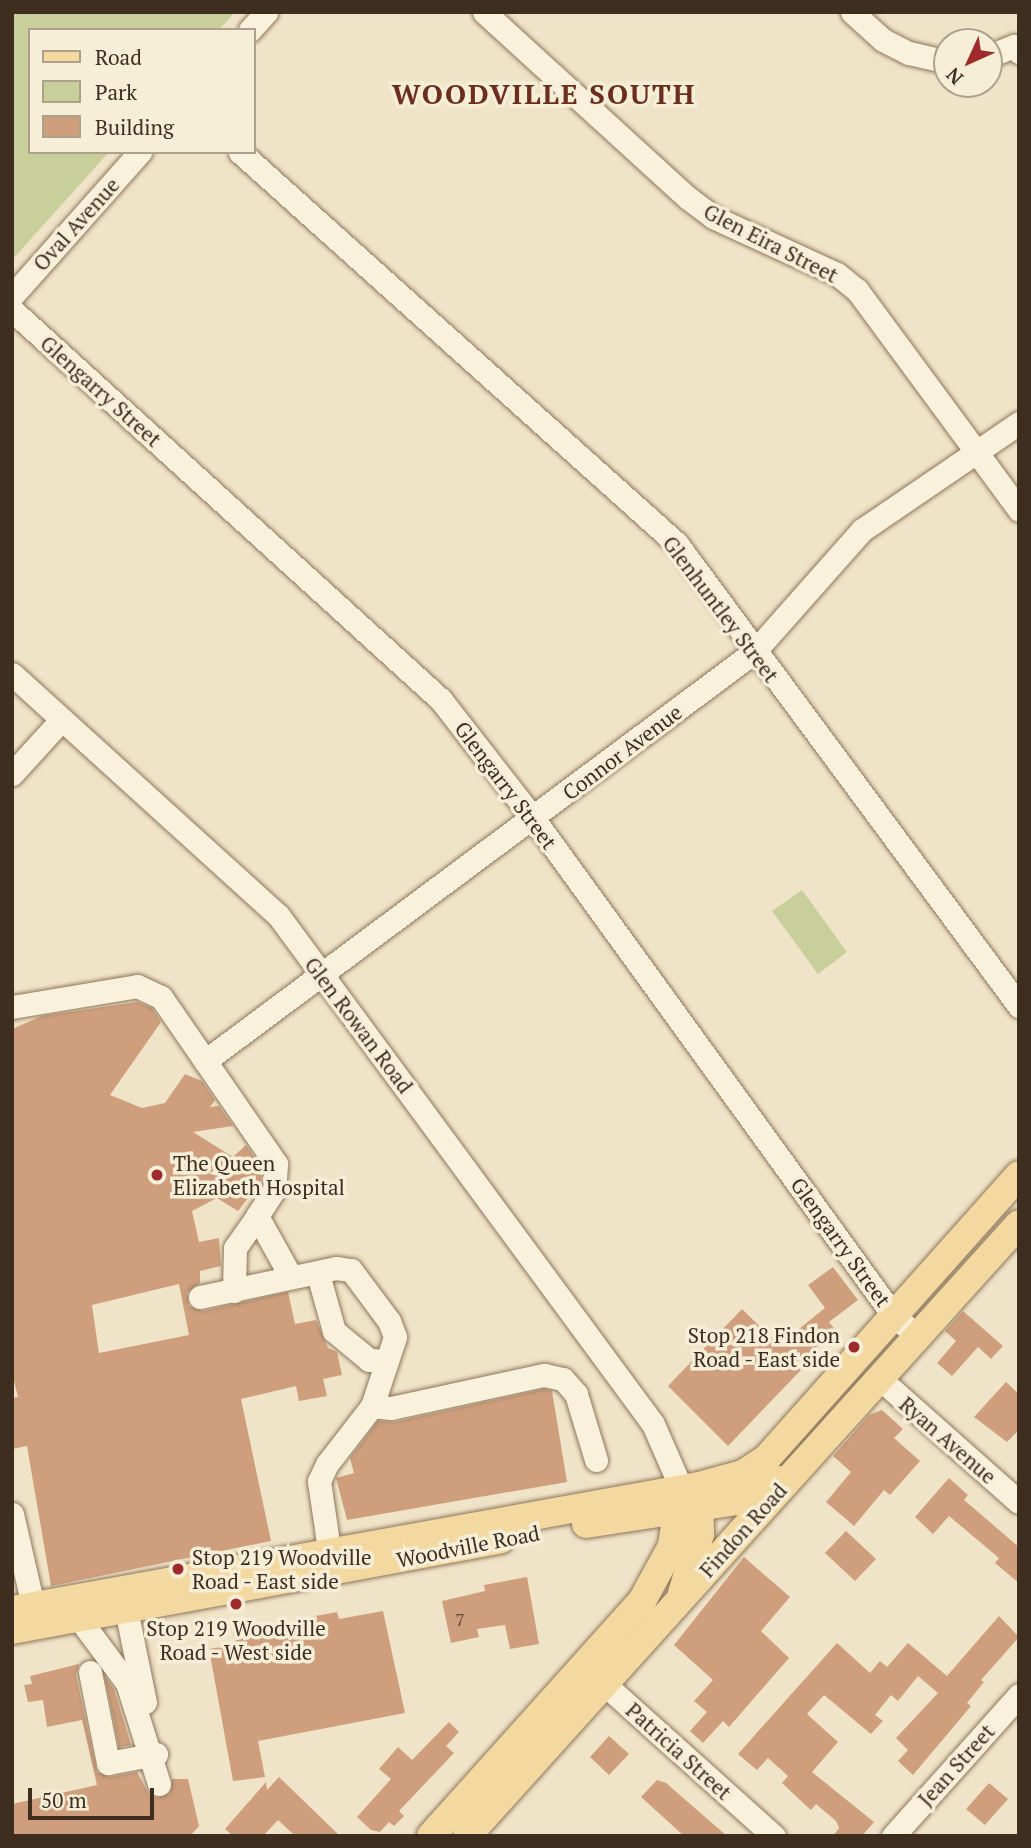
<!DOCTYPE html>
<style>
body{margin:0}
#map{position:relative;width:1031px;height:1848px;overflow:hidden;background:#f0e4c8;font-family:"PT Serif",serif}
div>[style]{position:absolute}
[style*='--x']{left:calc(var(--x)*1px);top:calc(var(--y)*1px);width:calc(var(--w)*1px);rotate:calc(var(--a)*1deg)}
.green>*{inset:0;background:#c9cf9b}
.building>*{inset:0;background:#cf9f7d}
.roads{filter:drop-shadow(0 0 2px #8d765c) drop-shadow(0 0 2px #8d765c)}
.minor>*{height:23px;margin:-11.5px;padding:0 11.5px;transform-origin:11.5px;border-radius:11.5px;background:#faf1dc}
.major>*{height:28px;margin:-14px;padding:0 14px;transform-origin:14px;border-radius:14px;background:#f3d9a0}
.dots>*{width:19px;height:19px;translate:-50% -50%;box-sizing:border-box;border:4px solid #f7eed8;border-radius:50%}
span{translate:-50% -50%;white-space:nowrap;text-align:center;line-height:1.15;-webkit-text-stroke:7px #f7eed8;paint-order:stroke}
.number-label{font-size:18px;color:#624a37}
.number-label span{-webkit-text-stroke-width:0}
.street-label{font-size:21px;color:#3d2e20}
.poi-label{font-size:21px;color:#3d2e20}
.left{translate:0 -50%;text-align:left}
.right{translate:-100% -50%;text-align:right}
.district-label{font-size:28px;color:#6b2e1e;font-weight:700;letter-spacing:2px}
.frame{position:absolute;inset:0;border:14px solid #3d2e20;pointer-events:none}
.legend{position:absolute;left:28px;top:28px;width:228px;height:126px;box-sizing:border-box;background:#f7eed8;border:2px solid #ada18e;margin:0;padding:9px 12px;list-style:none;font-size:21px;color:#3d2e20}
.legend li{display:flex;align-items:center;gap:14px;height:35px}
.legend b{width:35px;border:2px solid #ada18e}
.north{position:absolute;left:933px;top:28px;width:70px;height:70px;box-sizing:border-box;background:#f7eed8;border:2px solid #ada18e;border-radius:50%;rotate:225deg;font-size:19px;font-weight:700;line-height:28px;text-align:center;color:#3d2e20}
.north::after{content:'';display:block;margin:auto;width:24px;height:32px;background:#9e2a2b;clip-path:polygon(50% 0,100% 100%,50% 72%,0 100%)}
.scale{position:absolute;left:28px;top:1788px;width:126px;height:32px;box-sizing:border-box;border:4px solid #3d2e20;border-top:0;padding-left:9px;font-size:21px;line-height:24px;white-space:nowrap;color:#3d2e20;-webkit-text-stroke:5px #f7eed8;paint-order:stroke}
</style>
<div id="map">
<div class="green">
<i style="clip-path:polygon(12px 12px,235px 12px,219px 30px,30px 30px,30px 152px,109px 152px,12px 260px)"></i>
<i style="clip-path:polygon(802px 890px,847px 952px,818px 974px,772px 911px)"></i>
</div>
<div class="building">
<i style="clip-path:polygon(evenodd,137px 1002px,152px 1008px,161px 1022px,110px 1095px,142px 1108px,165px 1103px,185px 1074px,202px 1081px,215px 1100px,210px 1107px,219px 1106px,233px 1126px,193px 1132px,233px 1157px,246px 1145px,262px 1168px,261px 1181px,238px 1211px,217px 1198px,192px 1211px,199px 1242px,219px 1238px,221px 1266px,200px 1271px,200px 1283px,187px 1293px,189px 1306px,203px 1311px,288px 1292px,295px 1324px,316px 1320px,328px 1348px,337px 1352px,342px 1375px,323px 1379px,327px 1396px,299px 1401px,296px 1386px,241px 1399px,271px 1541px,51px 1586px,27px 1446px,12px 1449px,12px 1398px,18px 1397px,12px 1373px,12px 1029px,42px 1016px,137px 1002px,179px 1284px,189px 1335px,99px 1353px,92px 1305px,179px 1284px)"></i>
<i style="clip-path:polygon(833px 1267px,858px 1300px,829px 1322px,836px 1331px,795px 1364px,801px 1370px,728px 1446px,668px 1386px,742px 1309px,779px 1345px,825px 1308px,808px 1285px)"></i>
<i style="clip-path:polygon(963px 1311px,1003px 1346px,991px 1359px,978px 1347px,952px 1376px,937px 1363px,956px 1341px,945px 1331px)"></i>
<i style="clip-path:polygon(1006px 1382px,1019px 1394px,1019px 1430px,1007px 1442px,974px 1417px)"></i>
<i style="clip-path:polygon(544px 1389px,552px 1391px,567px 1482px,347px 1520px,336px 1478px,354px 1473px,350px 1458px,378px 1421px,394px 1422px)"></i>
<i style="clip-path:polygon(882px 1410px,903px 1429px,894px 1438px,920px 1461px,890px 1495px,884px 1490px,854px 1526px,826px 1502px,851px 1472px,833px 1456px,869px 1415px)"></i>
<i style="clip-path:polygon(949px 1478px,968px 1495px,964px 1500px,1019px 1547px,1019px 1583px,995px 1563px,999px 1558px,949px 1516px,933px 1534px,915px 1517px)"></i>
<i style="clip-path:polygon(846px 1531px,876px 1559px,855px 1581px,825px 1553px)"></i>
<i style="clip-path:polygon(744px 1557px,790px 1597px,761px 1631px,789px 1658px,729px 1727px,723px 1721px,703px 1743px,690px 1731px,707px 1712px,694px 1701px,713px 1680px,674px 1645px)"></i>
<i style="clip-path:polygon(527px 1577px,539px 1644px,510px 1649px,505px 1625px,477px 1629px,479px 1637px,451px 1643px,442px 1601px,485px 1591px,484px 1585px)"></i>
<i style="clip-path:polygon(383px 1611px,405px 1713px,258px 1741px,265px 1777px,233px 1781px,209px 1649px,235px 1645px,233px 1632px,254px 1623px,263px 1627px,266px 1639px,307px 1632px,305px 1618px,337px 1612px,339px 1619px)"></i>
<i style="clip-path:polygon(999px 1616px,1019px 1637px,981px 1680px,984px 1682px,967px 1703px,971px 1706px,913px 1775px,898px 1761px,908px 1750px,896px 1738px,938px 1693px,918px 1676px,898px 1701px,891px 1695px,875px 1715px,883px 1721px,871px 1734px,824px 1695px,807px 1714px,838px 1742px,812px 1772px,874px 1822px,862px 1836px,833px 1836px,839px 1828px,836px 1821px,816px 1804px,811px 1810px,800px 1800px,782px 1783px,788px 1776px,768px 1758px,757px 1770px,738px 1754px,837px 1643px,870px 1673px,880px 1661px,887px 1667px,908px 1643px,947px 1676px)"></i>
<i style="clip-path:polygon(79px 1664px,76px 1675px,97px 1772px,110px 1777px,137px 1772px,149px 1794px,157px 1798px,170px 1793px,172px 1779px,188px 1779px,199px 1826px,190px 1836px,12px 1836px,12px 1804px,97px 1785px,82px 1720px,47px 1727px,43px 1700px,28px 1702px,24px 1685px,32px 1684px,30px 1676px)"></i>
<i style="clip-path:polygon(105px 1677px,114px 1689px,131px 1745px,119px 1747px)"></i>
<i style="clip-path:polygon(449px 1722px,459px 1732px,446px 1746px,454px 1753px,399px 1811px,404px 1816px,394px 1826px,389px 1822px,380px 1832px,371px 1830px,357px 1817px,391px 1779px,379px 1769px,398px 1747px,412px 1760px)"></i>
<i style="clip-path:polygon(609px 1736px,629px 1754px,609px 1775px,590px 1757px)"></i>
<i style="clip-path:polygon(279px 1777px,340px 1836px,295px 1836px,278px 1820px,263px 1836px,233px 1836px,225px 1829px,266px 1782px,267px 1790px)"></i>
<i style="clip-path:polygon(657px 1780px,666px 1783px,727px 1836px,684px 1836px,641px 1797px)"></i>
<i style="clip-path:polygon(989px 1783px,1008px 1799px,985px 1825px,966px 1809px)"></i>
</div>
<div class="roads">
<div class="minor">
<i style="--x:484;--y:12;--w:276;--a:42.4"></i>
<i style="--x:688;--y:198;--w:31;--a:37"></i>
<i style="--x:713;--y:217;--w:136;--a:24.7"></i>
<i style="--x:837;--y:274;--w:26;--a:39"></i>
<i style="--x:857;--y:290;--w:273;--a:53.6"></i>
<i style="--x:852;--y:12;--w:42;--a:42.1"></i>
<i style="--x:883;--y:40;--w:29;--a:27"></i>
<i style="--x:909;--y:53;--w:39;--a:13"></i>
<i style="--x:250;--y:30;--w:24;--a:-48"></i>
<i style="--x:989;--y:56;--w:27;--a:-22"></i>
<i style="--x:1014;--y:46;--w:8;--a:50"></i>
<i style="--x:240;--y:152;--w:587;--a:41.89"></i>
<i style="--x:677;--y:544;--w:575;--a:53.49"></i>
<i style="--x:12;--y:296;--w:193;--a:-48.4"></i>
<i style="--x:12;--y:310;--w:580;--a:42.27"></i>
<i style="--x:441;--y:700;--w:150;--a:52.1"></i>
<i style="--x:533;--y:818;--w:614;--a:54.08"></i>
<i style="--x:893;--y:1315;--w:30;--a:41"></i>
<i style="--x:12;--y:674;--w:359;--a:42.2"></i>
<i style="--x:278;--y:915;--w:632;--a:53.62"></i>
<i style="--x:653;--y:1424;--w:70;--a:66.4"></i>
<i style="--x:12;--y:774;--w:74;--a:-47.7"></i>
<i style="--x:12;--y:1007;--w:127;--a:-9.5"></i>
<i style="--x:137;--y:986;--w:26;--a:25"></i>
<i style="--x:161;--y:997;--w:203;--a:55.4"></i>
<i style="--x:276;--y:1164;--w:26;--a:94"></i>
<i style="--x:274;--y:1190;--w:31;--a:123"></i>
<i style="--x:205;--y:1061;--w:685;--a:-36.69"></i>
<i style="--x:754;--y:652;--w:163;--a:-48.5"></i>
<i style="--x:862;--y:530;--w:190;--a:-34.3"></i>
<i style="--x:318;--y:1274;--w:59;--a:74.3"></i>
<i style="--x:334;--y:1331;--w:45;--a:39.6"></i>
<i style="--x:369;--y:1360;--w:18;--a:3"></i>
<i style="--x:234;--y:1291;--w:43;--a:-88.7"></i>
<i style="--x:235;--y:1248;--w:39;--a:-55"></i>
<i style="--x:257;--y:1216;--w:70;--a:60.9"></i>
<i style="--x:200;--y:1297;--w:139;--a:-12"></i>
<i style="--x:336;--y:1268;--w:15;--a:8"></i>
<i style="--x:351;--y:1270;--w:64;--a:53.3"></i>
<i style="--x:389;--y:1321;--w:17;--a:69"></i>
<i style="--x:395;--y:1337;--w:73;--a:108.4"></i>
<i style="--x:372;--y:1406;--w:73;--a:127.8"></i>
<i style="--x:327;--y:1464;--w:19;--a:115"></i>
<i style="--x:319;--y:1481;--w:90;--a:81.7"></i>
<i style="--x:878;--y:1377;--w:188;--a:41.6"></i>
<i style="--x:372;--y:1406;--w:19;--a:6"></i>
<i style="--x:391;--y:1408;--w:157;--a:-12.2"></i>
<i style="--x:544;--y:1375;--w:19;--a:12"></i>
<i style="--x:563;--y:1379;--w:20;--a:49"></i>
<i style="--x:576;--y:1394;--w:69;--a:73.1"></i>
<i style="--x:12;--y:1514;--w:94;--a:77.1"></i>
<i style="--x:126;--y:1609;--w:95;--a:78.5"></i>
<i style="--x:78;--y:1617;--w:82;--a:53.4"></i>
<i style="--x:127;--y:1683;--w:106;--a:72.4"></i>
<i style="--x:90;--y:1672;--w:93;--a:78.8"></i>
<i style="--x:108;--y:1763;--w:49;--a:-10.6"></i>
<i style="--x:591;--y:1672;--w:246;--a:41.9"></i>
<i style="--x:893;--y:1836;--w:189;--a:-48.2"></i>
</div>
<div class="major">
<i style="--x:586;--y:1524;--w:153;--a:-8.7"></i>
<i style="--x:737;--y:1501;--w:48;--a:-26"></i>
<i style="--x:682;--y:1593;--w:62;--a:-73"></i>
<i style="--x:700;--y:1534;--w:45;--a:-91.3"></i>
<i style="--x:12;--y:1610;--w:698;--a:-10.23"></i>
<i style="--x:699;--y:1486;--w:46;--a:-15.3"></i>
<i style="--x:743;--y:1474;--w:27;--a:-33"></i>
<i style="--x:766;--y:1459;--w:380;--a:-48.3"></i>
<i style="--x:12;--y:1630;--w:497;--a:-10.5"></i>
<i style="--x:431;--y:1836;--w:316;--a:-48.1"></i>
<i style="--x:642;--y:1601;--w:63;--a:-61.4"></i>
<i style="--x:672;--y:1546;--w:56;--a:-81.7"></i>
<i style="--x:467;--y:1836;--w:824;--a:-47.95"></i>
</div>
</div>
<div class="dots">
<i style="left:157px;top:1175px;background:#9e2a2b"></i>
<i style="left:854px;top:1347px;background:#9e2a2b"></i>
<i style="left:178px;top:1569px;background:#9e2a2b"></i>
<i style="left:236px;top:1604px;background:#9e2a2b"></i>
</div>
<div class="number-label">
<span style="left:460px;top:1619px">7</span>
</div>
<div class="street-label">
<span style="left:76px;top:224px;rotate:-48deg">Oval Avenue</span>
<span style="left:771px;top:243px;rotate:27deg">Glen Eira Street</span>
<span style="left:101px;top:391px;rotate:42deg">Glengarry Street</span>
<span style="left:721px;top:609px;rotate:53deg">Glenhuntley Street</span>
<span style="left:622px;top:752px;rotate:-37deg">Connor Avenue</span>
<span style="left:506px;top:785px;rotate:53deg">Glengarry Street</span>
<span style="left:359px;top:1025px;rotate:53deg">Glen Rowan Road</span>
<span style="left:841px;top:1242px;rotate:54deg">Glengarry Street</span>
<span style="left:948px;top:1440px;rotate:41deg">Ryan Avenue</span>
<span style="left:743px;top:1530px;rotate:-48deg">Findon Road</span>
<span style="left:468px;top:1546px;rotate:-11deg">Woodville Road</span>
<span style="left:679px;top:1751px;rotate:42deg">Patricia Street</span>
<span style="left:956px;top:1765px;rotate:-48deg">Jean Street</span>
</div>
<div class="poi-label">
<span class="left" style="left:173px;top:1175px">The Queen<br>Elizabeth Hospital</span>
<span class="right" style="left:840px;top:1347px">Stop 218 Findon<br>Road - East side</span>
<span class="left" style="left:192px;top:1569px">Stop 219 Woodville<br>Road - East side</span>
<span style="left:236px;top:1640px">Stop 219 Woodville<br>Road - West side</span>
</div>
<div class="district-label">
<span style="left:544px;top:94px">WOODVILLE SOUTH</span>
</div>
<div class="frame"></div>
<ul class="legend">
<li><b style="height:9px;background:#f3d9a0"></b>Road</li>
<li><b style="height:19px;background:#c9cf9b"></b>Park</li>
<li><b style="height:19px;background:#cf9f7d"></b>Building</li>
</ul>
<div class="north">N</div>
<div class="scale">50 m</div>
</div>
